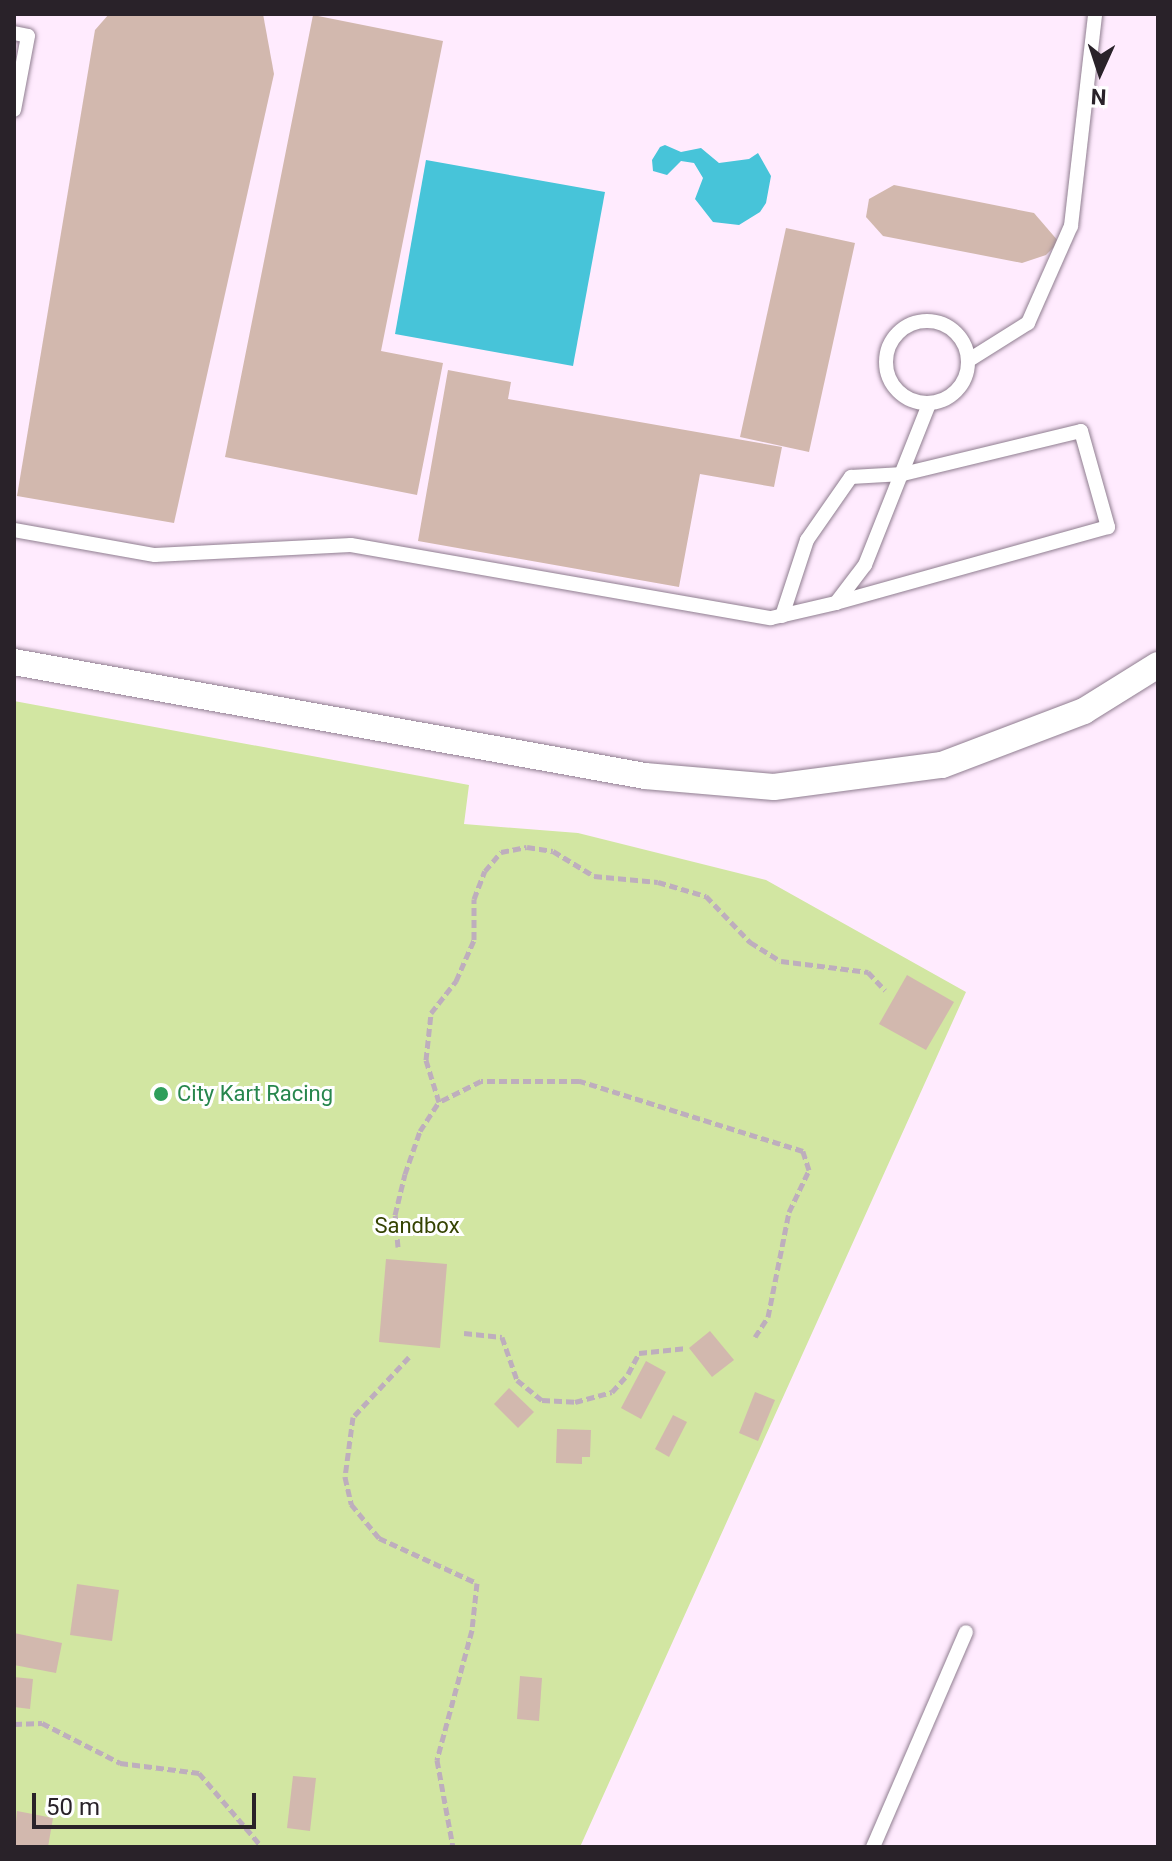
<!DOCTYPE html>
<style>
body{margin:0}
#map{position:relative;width:1172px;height:1861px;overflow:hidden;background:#ffebfe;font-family:Roboto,sans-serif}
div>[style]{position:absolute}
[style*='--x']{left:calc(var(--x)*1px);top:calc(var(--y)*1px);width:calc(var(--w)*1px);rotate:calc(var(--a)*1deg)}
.green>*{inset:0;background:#d2e6a2}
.water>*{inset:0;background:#47c4d9}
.building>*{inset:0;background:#d2b8ae}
.path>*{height:5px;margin-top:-2.5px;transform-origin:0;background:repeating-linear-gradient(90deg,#beaebd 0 8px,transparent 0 12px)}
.roads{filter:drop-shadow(0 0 2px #907e90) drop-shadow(0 0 2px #907e90)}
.lane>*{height:14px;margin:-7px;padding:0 7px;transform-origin:7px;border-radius:7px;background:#fff}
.lane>.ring{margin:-7px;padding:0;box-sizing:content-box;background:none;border:14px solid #fff;border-radius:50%}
.street>*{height:26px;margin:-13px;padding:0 13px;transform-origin:13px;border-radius:13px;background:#fff}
.dots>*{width:22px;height:22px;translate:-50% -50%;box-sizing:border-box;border:4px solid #fff;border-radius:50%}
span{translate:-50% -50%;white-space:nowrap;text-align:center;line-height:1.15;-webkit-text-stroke:6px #fff;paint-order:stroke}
.leisure-label{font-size:22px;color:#27864d}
.left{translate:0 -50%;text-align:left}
.park-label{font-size:22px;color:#354302}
.frame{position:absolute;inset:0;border:16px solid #292229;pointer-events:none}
.north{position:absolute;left:1060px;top:32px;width:80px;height:80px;-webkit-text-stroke:6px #fff;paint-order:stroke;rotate:183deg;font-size:22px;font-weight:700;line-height:32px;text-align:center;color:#292229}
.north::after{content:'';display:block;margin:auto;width:28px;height:36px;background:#292229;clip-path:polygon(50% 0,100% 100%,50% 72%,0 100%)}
.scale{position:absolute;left:32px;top:1793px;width:224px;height:36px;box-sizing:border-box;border:4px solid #292229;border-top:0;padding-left:10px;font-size:24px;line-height:28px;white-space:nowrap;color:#292229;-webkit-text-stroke:6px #fff;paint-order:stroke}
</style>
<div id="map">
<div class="green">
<i style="clip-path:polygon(14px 701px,469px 785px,464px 824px,578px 833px,766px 880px,966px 992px,580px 1847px,14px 1847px)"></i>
</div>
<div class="water">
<i style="clip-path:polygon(665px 145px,681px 152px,701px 148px,719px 163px,749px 159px,758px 153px,771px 176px,766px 203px,760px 212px,739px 225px,713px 222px,695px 199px,703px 178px,694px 163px,681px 161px,667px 175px,653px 171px,652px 160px,660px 147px)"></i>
<i style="clip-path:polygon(426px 160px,605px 192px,573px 366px,395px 334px)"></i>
</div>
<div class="building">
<i style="clip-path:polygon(109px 14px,263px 14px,274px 74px,174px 523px,17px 496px,95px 30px)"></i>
<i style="clip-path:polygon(313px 15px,443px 41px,381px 351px,443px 363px,417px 495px,225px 457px)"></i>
<i style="clip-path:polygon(894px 185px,1034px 213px,1059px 242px,1046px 255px,1022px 263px,883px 236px,866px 217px,869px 199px)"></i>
<i style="clip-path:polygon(786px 228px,855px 243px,809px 452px,740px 437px)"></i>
<i style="clip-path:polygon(448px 370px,511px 382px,508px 399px,782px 447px,774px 487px,700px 474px,679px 587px,418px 541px)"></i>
<i style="clip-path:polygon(907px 975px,954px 1002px,926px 1050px,879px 1024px)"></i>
<i style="clip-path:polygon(386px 1259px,447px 1264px,440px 1348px,379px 1342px)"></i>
<i style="clip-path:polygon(710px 1331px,734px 1360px,712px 1377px,689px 1348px)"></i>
<i style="clip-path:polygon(646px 1361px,666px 1372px,641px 1419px,621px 1408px)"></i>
<i style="clip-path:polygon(509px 1388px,534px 1412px,518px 1428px,494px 1404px)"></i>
<i style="clip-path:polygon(755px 1392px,775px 1400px,758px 1441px,739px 1433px)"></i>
<i style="clip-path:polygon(673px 1415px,687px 1422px,669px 1457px,655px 1449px)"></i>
<i style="clip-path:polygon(557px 1429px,591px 1430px,590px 1457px,582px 1457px,582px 1464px,556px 1463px)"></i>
<i style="clip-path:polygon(77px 1584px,119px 1590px,112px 1641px,70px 1635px)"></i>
<i style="clip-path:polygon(14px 1633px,62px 1643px,56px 1673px,14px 1665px)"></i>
<i style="clip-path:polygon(520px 1676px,542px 1678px,539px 1721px,517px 1719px)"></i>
<i style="clip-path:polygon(14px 1677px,33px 1679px,30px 1709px,14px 1707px)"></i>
<i style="clip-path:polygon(293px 1776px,316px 1778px,310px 1831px,287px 1828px)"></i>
<i style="clip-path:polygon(17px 1811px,53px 1818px,48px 1847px,14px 1845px)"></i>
</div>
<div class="path">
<i style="--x:398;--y:1247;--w:32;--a:-95"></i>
<i style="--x:395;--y:1215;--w:42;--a:-76.3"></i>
<i style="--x:405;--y:1174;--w:46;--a:-70.8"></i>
<i style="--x:420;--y:1131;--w:35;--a:-57"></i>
<i style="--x:464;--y:1333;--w:38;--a:6"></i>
<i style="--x:502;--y:1337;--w:46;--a:70.8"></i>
<i style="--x:517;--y:1380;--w:32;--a:39"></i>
<i style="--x:542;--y:1400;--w:33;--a:3"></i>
<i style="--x:575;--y:1402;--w:38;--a:-15"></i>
<i style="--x:612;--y:1392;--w:24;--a:-48"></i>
<i style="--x:628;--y:1374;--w:24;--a:-62"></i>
<i style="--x:639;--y:1353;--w:48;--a:-5.9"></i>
<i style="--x:755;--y:1337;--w:24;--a:-57"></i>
<i style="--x:768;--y:1317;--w:107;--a:-78.7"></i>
<i style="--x:789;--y:1212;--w:47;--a:-64.5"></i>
<i style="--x:809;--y:1170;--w:20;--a:-108"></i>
<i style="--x:803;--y:1151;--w:235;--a:-162.6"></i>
<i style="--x:579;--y:1081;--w:98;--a:180"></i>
<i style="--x:481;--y:1081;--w:47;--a:153.4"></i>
<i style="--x:439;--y:1102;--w:44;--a:-107.2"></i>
<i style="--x:426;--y:1060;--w:47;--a:-83.9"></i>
<i style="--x:431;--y:1013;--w:41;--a:-52"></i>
<i style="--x:456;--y:981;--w:45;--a:-66.3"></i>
<i style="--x:474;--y:940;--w:41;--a:-90"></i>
<i style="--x:474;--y:899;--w:30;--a:-69"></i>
<i style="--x:485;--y:871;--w:25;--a:-50"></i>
<i style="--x:501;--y:852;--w:26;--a:-11"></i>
<i style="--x:527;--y:847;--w:26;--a:9"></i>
<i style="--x:553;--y:851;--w:48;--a:31.4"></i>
<i style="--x:594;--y:876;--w:64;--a:5.4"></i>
<i style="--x:658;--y:882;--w:50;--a:16.3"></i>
<i style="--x:706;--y:896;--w:64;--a:46.3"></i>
<i style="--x:750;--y:942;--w:36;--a:32"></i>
<i style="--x:781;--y:961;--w:88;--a:7.2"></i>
<i style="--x:868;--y:972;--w:25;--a:47"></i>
<i style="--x:409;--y:1357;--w:82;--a:133"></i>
<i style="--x:353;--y:1417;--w:61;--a:97.6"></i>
<i style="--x:345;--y:1477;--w:28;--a:77"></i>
<i style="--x:351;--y:1504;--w:44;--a:50.5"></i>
<i style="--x:379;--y:1538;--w:108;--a:24.7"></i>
<i style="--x:477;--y:1583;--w:47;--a:96.1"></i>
<i style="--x:472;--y:1630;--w:135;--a:105.1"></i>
<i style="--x:437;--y:1760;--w:88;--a:79.6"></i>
<i style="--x:14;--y:1724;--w:28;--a:-2"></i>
<i style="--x:42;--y:1723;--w:88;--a:27.1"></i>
<i style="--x:120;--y:1763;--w:80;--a:7.2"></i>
<i style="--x:199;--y:1773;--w:97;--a:49.6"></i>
</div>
<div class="roads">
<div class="lane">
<i style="--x:14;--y:33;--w:14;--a:12"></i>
<i style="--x:28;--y:36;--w:75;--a:100.7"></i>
<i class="ring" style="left:886px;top:321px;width:68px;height:68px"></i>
<i style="--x:969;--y:360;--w:70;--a:-32.1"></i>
<i style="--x:1028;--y:323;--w:106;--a:-66.1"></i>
<i style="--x:1071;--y:226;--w:213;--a:-83.5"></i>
<i style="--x:14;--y:530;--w:143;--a:10.1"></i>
<i style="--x:155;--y:555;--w:196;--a:-2.9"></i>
<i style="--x:351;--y:545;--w:426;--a:9.9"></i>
<i style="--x:771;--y:618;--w:67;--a:-13"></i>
<i style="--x:836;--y:603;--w:48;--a:-52.7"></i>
<i style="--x:865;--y:565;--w:173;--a:-68.3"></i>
<i style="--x:782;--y:616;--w:80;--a:-71.8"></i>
<i style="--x:807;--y:540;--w:77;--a:-55.1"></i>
<i style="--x:851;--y:477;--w:52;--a:-3.3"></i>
<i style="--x:903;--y:474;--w:183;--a:-13.6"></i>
<i style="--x:1081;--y:431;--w:100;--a:74.3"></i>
<i style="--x:1108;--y:527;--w:282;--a:164.4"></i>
<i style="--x:873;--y:1847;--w:234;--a:-66.6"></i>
</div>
<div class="street">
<i style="--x:14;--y:662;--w:641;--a:10.24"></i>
<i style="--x:645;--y:776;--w:129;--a:4.9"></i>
<i style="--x:774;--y:787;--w:169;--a:-7.5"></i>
<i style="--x:942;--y:765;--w:152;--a:-20.8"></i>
<i style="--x:1084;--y:711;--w:87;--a:-31.9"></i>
</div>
</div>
<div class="dots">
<i style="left:161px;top:1094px;background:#2e9e5b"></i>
</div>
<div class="leisure-label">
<span class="left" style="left:177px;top:1094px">City Kart Racing</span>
</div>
<div class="park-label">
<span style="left:417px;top:1226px">Sandbox</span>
</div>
<div class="frame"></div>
<div class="north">N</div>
<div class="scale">50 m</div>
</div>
